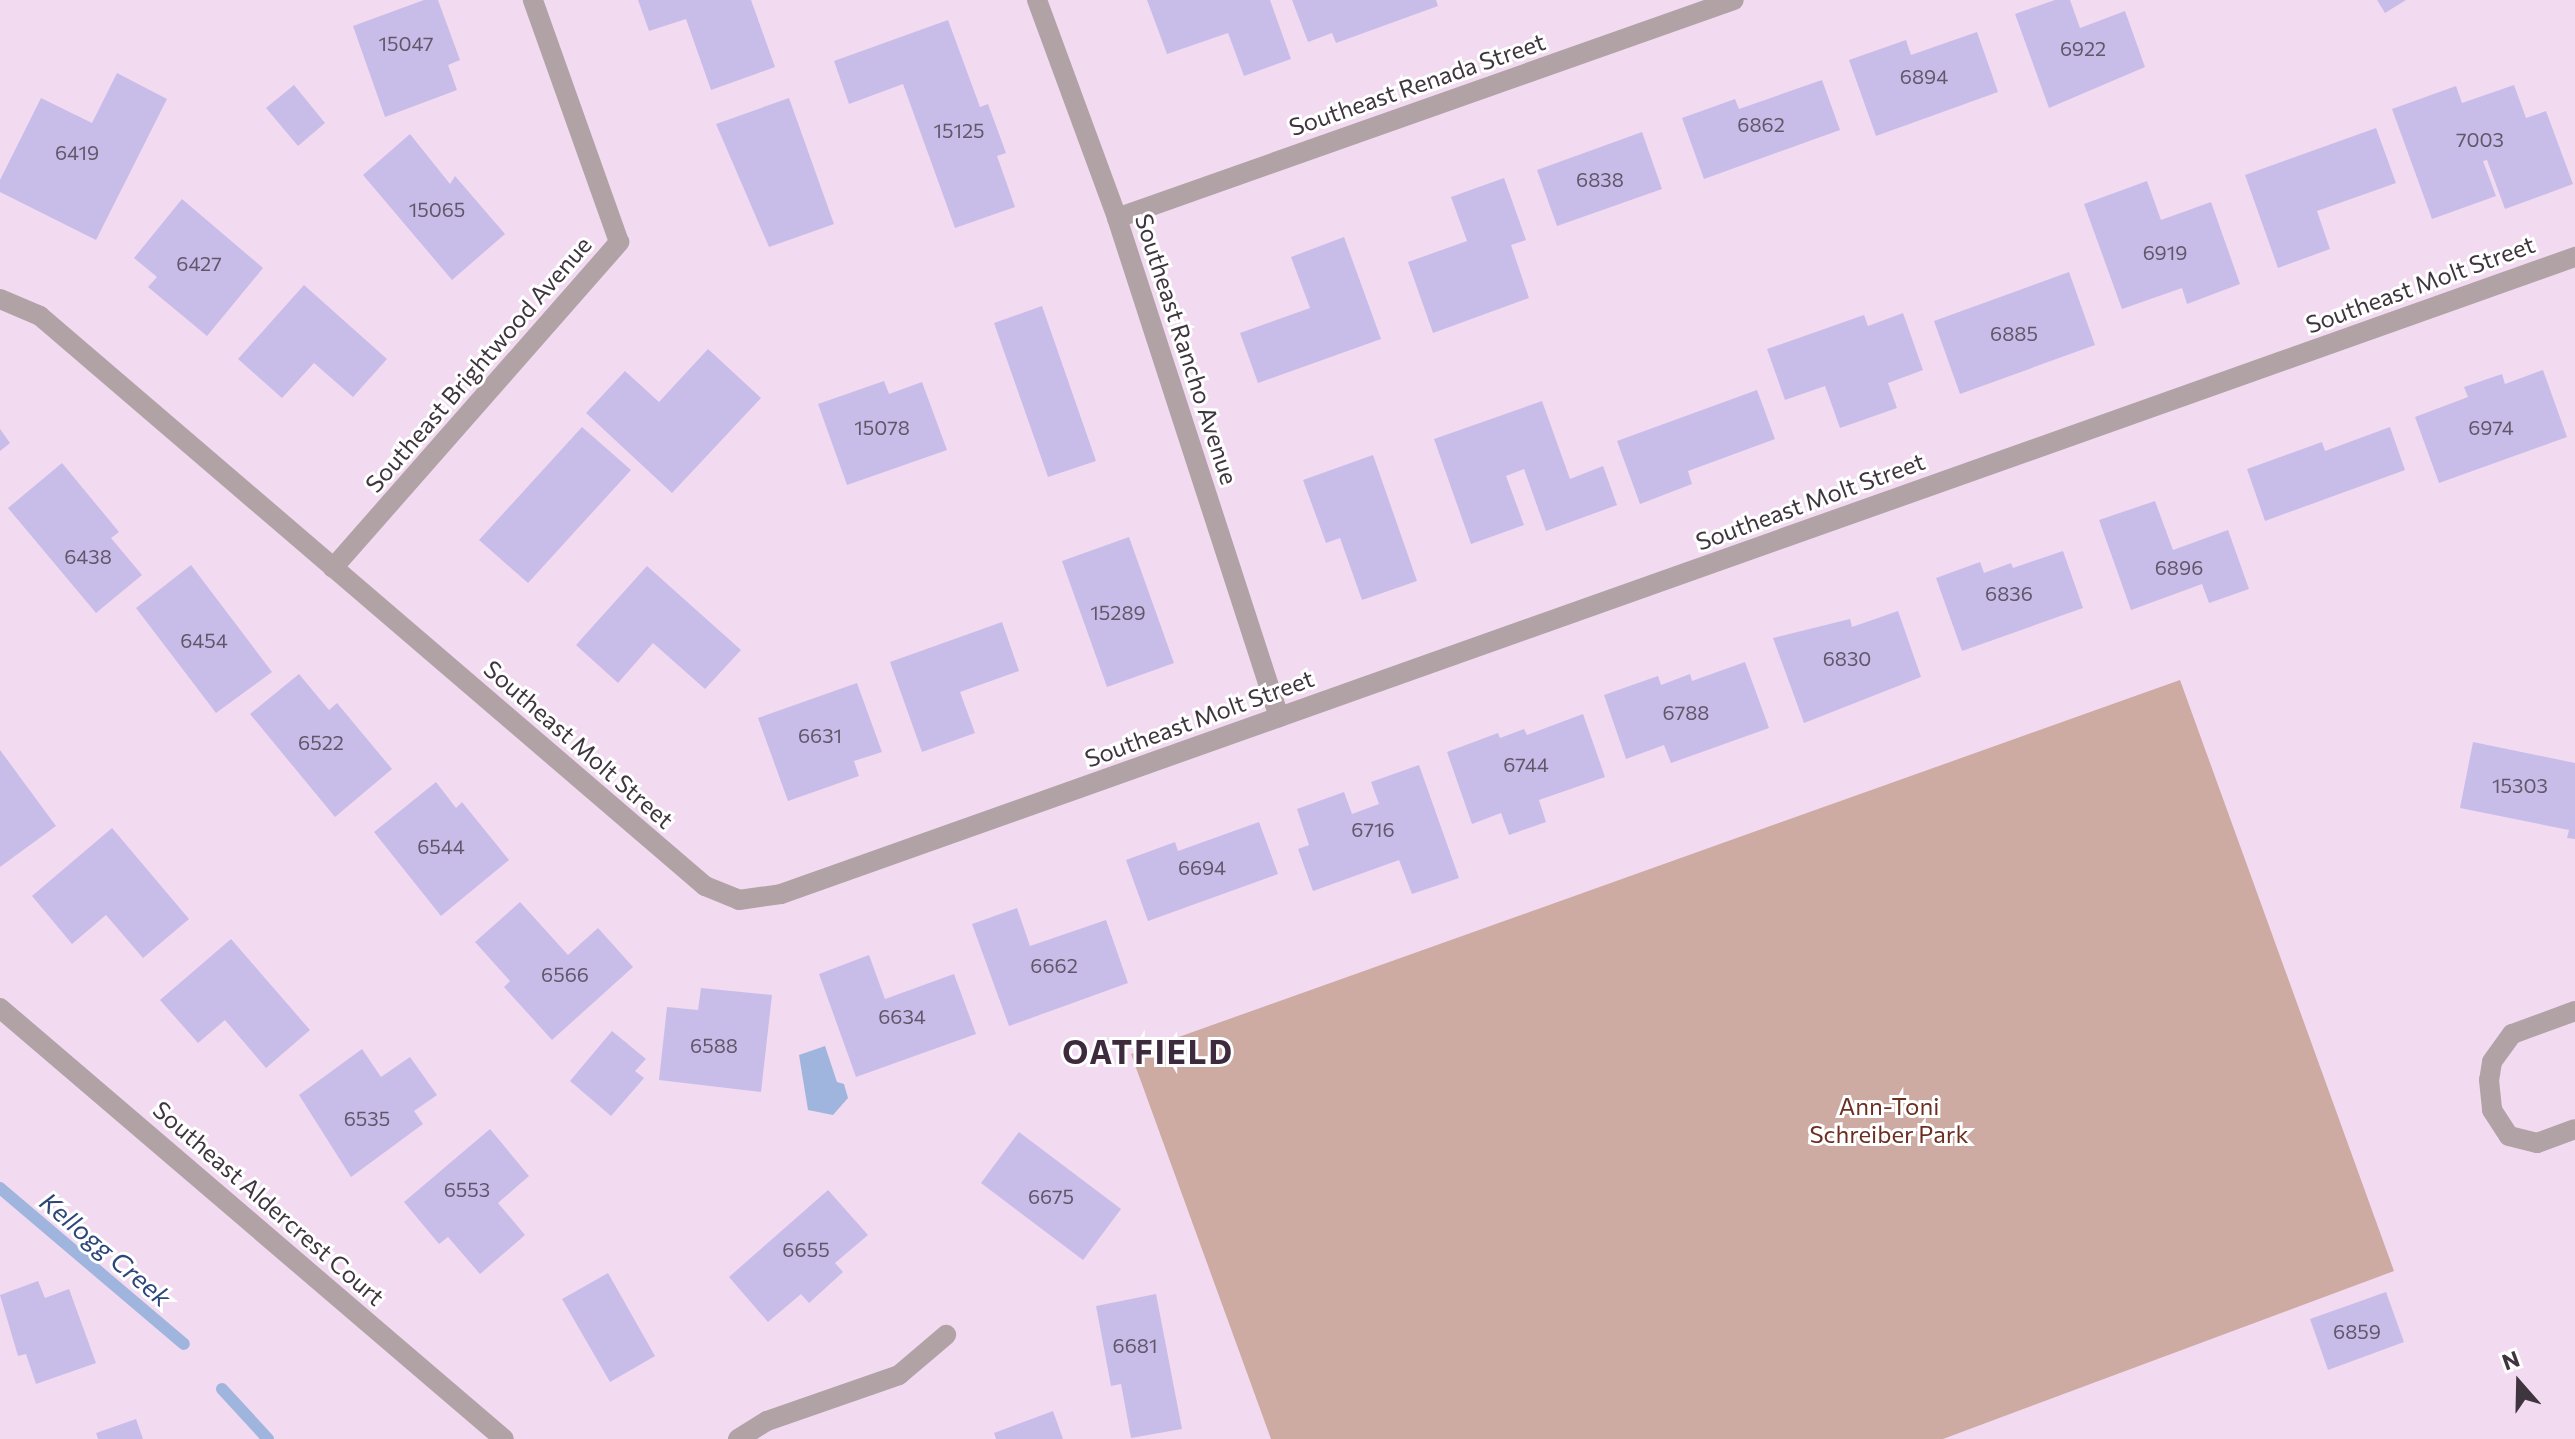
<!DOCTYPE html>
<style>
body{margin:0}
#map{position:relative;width:2575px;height:1439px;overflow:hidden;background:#f2daf1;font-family:Commissioner,sans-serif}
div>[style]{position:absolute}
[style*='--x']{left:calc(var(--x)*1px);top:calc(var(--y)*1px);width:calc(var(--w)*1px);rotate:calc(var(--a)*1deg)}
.green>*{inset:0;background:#cdaba3}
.water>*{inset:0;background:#a0b5dd}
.stream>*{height:12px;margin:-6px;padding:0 6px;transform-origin:6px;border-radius:6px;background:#a0b5dd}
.building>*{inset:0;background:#c8bde9}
.minor>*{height:20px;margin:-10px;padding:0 10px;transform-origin:10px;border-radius:10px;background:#b1a2a6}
span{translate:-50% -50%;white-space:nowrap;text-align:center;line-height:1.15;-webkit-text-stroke:6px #fff;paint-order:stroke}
.number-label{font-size:20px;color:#615769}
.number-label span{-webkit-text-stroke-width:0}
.street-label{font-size:24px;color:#3f353e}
.park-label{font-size:24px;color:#6c2e21}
.water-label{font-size:26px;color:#2e477a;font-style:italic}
.district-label{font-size:32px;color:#3d2a3c;font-weight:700;letter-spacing:2px}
.north{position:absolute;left:2479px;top:1343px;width:80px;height:80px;-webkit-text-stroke:6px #fff;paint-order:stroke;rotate:340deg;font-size:22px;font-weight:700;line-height:32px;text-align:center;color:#3f353e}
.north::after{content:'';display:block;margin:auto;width:28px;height:36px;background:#3f353e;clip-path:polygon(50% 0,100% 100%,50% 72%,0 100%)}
</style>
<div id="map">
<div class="green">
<i style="clip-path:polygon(2180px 680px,2394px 1271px,1943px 1439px,1271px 1439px,1131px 1054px)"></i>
</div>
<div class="water">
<i style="clip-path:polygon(825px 1046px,837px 1082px,844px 1084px,848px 1098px,833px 1115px,808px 1110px,799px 1055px)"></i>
</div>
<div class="stream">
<i style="--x:0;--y:1188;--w:241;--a:40.3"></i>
<i style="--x:222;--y:1389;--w:68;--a:47.4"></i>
</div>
<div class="building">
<i style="clip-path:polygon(424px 0,438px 0,460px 60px,448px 65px,457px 90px,385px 117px,353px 26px)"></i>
<i style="clip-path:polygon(638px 0,751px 0,775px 67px,711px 90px,686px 19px,649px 31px)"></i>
<i style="clip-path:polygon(1147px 0,1270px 0,1291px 59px,1244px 76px,1228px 33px,1167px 54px)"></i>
<i style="clip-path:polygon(1292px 0,1436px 0,1438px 6px,1336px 43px,1332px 33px,1308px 42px)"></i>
<i style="clip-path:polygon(2055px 0,2070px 0,2080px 28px,2125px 11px,2145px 67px,2049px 108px,2015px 14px)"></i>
<i style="clip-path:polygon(2377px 0,2406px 0,2385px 13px)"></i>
<i style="clip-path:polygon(948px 20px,980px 107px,988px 104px,1006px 153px,997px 156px,1015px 207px,955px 228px,903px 84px,849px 104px,834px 61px)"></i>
<i style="clip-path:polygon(1977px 32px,1998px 92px,1876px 136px,1849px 60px,1906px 40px,1911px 55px)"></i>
<i style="clip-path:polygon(117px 73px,167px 99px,96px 240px,0 192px,0 180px,41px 98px,92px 123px)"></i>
<i style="clip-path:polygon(1822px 80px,1840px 130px,1704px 179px,1682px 118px,1735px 99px,1739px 109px)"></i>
<i style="clip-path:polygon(294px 85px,325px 123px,298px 146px,266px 108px)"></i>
<i style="clip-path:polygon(2514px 85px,2526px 118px,2546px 111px,2573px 184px,2505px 209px,2487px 160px,2483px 161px,2496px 196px,2432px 219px,2392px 109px,2456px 86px,2462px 103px)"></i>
<i style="clip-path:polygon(789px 98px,834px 224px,769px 247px,716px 124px)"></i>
<i style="clip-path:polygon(2376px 128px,2396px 183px,2317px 211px,2330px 249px,2278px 268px,2245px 175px)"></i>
<i style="clip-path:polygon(1642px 132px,1662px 189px,1557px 226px,1537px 170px)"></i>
<i style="clip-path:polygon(410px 134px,450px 184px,455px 176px,505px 234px,452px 280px,363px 175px)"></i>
<i style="clip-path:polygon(1504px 178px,1526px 240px,1511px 245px,1529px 298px,1433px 333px,1408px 262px,1467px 241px,1451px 197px)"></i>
<i style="clip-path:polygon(2147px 181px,2161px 220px,2211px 202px,2240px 284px,2187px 304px,2182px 288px,2122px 309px,2084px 204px)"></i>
<i style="clip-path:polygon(182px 199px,263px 268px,207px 336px,148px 287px,157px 277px,134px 258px)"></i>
<i style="clip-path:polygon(1344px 237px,1381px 339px,1258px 383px,1240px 333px,1310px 308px,1291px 257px)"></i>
<i style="clip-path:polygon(2069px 272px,2095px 345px,1960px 394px,1934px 321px)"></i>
<i style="clip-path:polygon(304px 285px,387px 359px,353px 397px,314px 363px,282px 398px,238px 359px)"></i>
<i style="clip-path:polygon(1042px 306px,1096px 461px,1048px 477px,994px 323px)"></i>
<i style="clip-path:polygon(1903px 313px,1923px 370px,1888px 383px,1897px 408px,1840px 428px,1825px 386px,1785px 400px,1767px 349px,1864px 315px,1868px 326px)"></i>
<i style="clip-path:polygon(708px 349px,761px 398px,672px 493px,586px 413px,625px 371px,659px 402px)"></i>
<i style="clip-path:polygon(2543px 370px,2567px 437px,2439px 483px,2415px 417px,2468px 397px,2464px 387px,2502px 374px,2505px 384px)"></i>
<i style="clip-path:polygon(884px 381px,889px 394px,922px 382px,947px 450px,847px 485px,818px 404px)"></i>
<i style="clip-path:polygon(1757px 390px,1775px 439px,1688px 471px,1692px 484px,1640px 504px,1617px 441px)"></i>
<i style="clip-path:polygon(1542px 401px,1570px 479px,1603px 466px,1617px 505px,1546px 531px,1524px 469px,1506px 476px,1524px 525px,1471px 544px,1434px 439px)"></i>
<i style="clip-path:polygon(582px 427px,631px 470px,528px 583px,479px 540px)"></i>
<i style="clip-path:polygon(2390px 427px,2405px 470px,2265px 521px,2247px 469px,2322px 442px,2325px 451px)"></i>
<i style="clip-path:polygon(0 429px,10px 443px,0 451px)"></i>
<i style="clip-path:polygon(1373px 455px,1417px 581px,1362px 600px,1340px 538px,1326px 543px,1303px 480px)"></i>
<i style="clip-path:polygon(62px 463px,119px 532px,111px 538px,142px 575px,96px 613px,8px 508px)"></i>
<i style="clip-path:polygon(2155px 501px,2173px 550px,2228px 530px,2249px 589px,2209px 603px,2202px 584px,2131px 610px,2099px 520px)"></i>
<i style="clip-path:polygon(1129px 537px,1174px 663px,1107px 687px,1062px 561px)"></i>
<i style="clip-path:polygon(2063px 551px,2083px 608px,1962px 651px,1936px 578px,1980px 562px,1984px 573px,2011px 563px,2013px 568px)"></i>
<i style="clip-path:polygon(191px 565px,272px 672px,216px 713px,136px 608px)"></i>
<i style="clip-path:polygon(647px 566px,741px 650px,705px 689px,653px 643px,618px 683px,576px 645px)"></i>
<i style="clip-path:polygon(1898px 611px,1921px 677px,1804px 723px,1773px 638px,1850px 619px,1852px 627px)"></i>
<i style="clip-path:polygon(1002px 622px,1019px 671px,960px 692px,975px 733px,922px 752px,890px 662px)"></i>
<i style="clip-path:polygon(1745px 662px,1769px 728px,1671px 763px,1664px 745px,1626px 759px,1604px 695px,1658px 676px,1661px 685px,1690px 674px,1692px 681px)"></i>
<i style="clip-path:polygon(299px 674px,329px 710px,337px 703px,392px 769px,335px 817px,250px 714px)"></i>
<i style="clip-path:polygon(857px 683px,882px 752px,854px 761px,859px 776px,788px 801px,758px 718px)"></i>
<i style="clip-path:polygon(1583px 714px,1605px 777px,1539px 800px,1546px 822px,1509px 835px,1501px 813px,1472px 824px,1447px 752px,1498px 733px,1500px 738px,1524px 729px,1527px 735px)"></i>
<i style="clip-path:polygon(2473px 742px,2575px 763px,2575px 839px,2567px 838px,2569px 830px,2460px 808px)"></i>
<i style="clip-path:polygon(0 750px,56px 826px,0 867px)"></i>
<i style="clip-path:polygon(1419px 765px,1459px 878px,1412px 894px,1399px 860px,1313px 891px,1298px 849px,1309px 845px,1297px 809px,1344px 792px,1352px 814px,1379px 804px,1371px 782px)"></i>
<i style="clip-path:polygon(436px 782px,456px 808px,462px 802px,509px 860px,441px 916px,374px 832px)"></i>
<i style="clip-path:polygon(1259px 822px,1278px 874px,1148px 921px,1126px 860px,1175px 842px,1178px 851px)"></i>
<i style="clip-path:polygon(112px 828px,189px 919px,143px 958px,106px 915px,72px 944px,32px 896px)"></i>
<i style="clip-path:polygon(520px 902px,568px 955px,598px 928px,633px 967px,552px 1040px,504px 987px,510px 981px,475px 942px)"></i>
<i style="clip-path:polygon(1017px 908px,1030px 946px,1106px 920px,1128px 983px,1009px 1026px,972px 924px)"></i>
<i style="clip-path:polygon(231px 939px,310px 1030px,266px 1068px,225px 1020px,198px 1043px,160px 1000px)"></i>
<i style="clip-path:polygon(869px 955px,885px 999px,954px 974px,976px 1034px,856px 1077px,819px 974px)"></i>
<i style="clip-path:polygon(701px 988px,772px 995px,761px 1092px,659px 1080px,667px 1007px,698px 1010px)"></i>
<i style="clip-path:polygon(612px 1031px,646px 1059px,635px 1071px,644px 1078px,611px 1116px,570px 1081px)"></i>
<i style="clip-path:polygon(362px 1049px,381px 1077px,410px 1057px,437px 1095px,414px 1111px,423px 1124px,351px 1177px,299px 1095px)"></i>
<i style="clip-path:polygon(490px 1129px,529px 1176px,498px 1203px,525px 1235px,480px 1274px,448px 1237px,439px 1244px,404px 1202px)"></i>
<i style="clip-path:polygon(1019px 1132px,1121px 1209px,1083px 1260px,981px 1183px)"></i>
<i style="clip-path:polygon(828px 1190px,868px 1235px,835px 1263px,843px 1272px,809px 1303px,801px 1294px,768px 1322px,729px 1277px)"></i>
<i style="clip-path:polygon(608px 1273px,655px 1356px,610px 1382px,562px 1299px)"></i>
<i style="clip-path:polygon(38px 1281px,45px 1298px,69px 1289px,96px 1363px,36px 1384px,26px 1354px,18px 1356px,0 1295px)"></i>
<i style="clip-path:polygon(2386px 1292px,2404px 1342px,2328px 1370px,2310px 1319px)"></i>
<i style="clip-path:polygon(1156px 1294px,1182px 1429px,1131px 1438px,1121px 1384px,1111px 1386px,1096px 1306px)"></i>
<i style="clip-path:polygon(1053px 1411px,1063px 1439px,996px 1439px,994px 1433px)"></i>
<i style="clip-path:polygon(136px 1419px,143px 1439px,98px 1439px,96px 1433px)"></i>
</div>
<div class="minor">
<i style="--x:1037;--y:0;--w:232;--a:69.8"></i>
<i style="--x:1117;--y:218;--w:525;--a:72.01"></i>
<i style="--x:1117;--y:218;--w:654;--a:-19.46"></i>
<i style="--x:0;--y:299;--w:43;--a:23"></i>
<i style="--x:40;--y:316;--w:876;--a:40.6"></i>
<i style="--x:705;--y:886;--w:37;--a:22"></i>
<i style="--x:739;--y:900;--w:42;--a:-8.1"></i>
<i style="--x:781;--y:894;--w:1904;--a:-19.55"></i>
<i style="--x:333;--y:568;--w:434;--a:-48.7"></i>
<i style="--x:619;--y:242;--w:257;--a:-109.6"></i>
<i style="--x:0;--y:1008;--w:663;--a:40.54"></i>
<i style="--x:2575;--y:1011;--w:67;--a:159.9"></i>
<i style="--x:2512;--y:1034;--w:34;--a:126"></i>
<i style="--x:2492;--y:1062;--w:18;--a:99"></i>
<i style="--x:2489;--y:1080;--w:30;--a:84"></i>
<i style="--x:2492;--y:1110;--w:31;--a:57"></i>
<i style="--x:2509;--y:1136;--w:29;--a:14"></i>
<i style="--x:2537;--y:1143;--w:40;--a:-20.2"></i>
<i style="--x:738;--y:1439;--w:34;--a:-32"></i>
<i style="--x:767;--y:1421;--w:140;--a:-19.2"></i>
<i style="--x:899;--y:1375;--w:62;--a:-40.4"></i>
</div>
<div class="number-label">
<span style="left:406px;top:43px">15047</span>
<span style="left:2083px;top:48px">6922</span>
<span style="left:1924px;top:76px">6894</span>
<span style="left:1761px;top:124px">6862</span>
<span style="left:959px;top:130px">15125</span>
<span style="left:2480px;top:139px">7003</span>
<span style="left:77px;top:152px">6419</span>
<span style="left:1600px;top:179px">6838</span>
<span style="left:437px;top:209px">15065</span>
<span style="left:2165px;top:252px">6919</span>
<span style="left:199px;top:263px">6427</span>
<span style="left:2014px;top:333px">6885</span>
<span style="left:882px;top:427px">15078</span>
<span style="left:2491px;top:427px">6974</span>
<span style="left:88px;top:556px">6438</span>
<span style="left:2179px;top:567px">6896</span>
<span style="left:2009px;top:593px">6836</span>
<span style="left:1118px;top:612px">15289</span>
<span style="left:204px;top:640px">6454</span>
<span style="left:1847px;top:658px">6830</span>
<span style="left:1686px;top:712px">6788</span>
<span style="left:820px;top:735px">6631</span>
<span style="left:321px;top:742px">6522</span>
<span style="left:1526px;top:764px">6744</span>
<span style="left:2520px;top:785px">15303</span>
<span style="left:1373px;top:829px">6716</span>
<span style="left:441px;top:846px">6544</span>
<span style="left:1202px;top:867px">6694</span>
<span style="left:1054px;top:965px">6662</span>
<span style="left:565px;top:974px">6566</span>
<span style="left:902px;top:1016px">6634</span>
<span style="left:714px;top:1045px">6588</span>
<span style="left:367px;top:1118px">6535</span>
<span style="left:467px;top:1189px">6553</span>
<span style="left:1051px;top:1196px">6675</span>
<span style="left:806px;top:1249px">6655</span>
<span style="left:2357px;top:1331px">6859</span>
<span style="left:1135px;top:1345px">6681</span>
</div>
<div class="street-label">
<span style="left:1417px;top:84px;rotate:-19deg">Southeast Renada Street</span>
<span style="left:2420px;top:284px;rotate:-20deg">Southeast Molt Street</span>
<span style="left:1187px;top:349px;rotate:72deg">Southeast Rancho Avenue</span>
<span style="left:478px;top:364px;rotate:-49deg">Southeast Brightwood Avenue</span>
<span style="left:1810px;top:501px;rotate:-20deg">Southeast Molt Street</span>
<span style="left:1199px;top:718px;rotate:-20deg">Southeast Molt Street</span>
<span style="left:579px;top:744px;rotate:41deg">Southeast Molt Street</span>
<span style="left:269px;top:1203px;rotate:41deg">Southeast Aldercrest Court</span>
</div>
<div class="park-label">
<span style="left:1889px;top:1120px">Ann-Toni<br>Schreiber Park</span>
</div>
<div class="water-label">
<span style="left:106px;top:1249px;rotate:40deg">Kellogg Creek</span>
</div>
<div class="district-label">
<span style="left:1148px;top:1051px">OATFIELD</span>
</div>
<div class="north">N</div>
</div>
